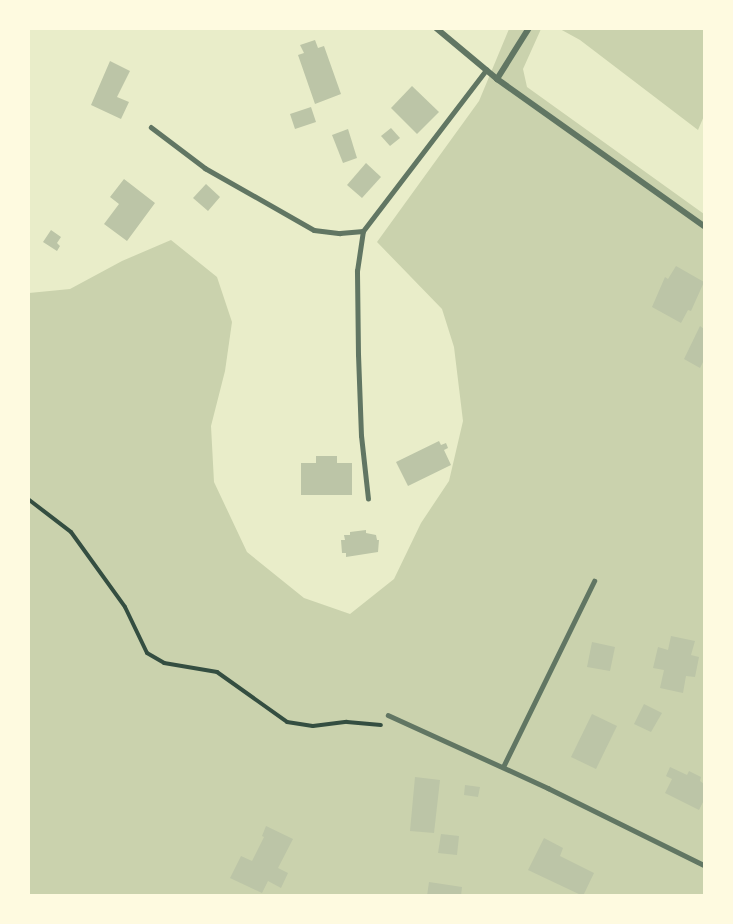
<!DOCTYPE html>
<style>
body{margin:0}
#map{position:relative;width:733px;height:924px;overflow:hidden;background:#e9edc9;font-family:"PT Sans",sans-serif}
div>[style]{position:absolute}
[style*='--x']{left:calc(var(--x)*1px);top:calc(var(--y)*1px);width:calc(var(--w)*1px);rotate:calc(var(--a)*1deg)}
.green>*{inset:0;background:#cad2ad}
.building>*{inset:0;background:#bcc5a7}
.path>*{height:4px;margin:-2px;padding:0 2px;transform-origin:2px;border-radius:2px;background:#344e41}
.service>*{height:4.5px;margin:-2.25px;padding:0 2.25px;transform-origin:2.25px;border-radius:2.25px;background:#617663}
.minor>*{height:6px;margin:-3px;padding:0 3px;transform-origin:3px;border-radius:3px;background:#617663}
span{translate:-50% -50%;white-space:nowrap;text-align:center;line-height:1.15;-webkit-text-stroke:6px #fefae0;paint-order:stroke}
.frame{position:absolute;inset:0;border:30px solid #fefae0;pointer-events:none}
</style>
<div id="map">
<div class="green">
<i style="clip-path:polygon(509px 29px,541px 29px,523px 69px,527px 87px,704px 214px,704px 895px,29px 896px,29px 293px,70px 289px,122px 261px,171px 240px,217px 277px,232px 322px,225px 371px,211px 426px,214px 482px,247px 552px,304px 598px,350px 614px,394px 579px,421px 523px,449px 481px,463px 421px,454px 347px,442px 309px,377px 242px,479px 101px)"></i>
<i style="clip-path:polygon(560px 29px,704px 29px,704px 116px,698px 130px,580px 40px)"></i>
</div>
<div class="building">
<i style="clip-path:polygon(315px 40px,318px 48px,324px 46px,341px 94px,315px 104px,298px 55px,304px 53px,300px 45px)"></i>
<i style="clip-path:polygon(110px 61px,130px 71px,117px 97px,129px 102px,121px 119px,91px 105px)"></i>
<i style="clip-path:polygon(412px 86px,439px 112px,417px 134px,391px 108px)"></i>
<i style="clip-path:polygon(311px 107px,316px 122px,295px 129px,290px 114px)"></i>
<i style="clip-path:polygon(391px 128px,400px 138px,390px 146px,381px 136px)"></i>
<i style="clip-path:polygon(348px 129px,357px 158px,343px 163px,332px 135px)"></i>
<i style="clip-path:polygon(366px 163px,381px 177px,362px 198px,347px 185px)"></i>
<i style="clip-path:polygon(124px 179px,155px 203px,127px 241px,104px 224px,119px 204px,110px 197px)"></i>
<i style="clip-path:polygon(206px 184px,220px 197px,208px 211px,193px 198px)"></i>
<i style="clip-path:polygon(51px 230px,61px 237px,57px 243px,60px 246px,57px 251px,43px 242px)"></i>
<i style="clip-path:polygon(676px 266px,704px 282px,691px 311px,688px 310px,681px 323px,652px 307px,665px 277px,668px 279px)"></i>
<i style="clip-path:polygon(700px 326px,704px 329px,704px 360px,700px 368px,684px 359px)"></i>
<i style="clip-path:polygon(439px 441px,441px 445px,446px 443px,448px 448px,444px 450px,451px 465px,408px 486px,396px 462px)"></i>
<i style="clip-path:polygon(316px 456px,337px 456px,337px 463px,352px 463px,352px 495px,301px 495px,301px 463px,316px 463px)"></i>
<i style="clip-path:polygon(366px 530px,366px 533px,376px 535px,377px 540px,379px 540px,378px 552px,346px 557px,346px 553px,342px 553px,341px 540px,345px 540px,344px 535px,350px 535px,350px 532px)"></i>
<i style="clip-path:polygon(671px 636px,695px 641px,691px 655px,699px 657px,695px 677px,686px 676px,683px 693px,660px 688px,664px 670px,653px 668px,658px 647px,668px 650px)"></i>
<i style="clip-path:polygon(592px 642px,615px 647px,610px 671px,587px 667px)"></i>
<i style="clip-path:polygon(644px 704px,662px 713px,651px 732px,634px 724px)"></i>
<i style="clip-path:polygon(592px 714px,617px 726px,596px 769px,571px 757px)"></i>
<i style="clip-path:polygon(670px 767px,687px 775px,689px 771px,701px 777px,700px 781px,704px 784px,704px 800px,699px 810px,665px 793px,672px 779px,666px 776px)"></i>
<i style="clip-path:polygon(415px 777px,440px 780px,434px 833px,410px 831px)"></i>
<i style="clip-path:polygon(465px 785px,480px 787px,478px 797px,464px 795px)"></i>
<i style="clip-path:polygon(266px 826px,293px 839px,278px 868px,288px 873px,281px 888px,268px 881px,262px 893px,230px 878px,241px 856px,252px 861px,264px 837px,262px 836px)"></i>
<i style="clip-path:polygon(441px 834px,459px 836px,457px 855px,438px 853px)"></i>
<i style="clip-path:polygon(544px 838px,563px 848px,560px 856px,594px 873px,583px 896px,528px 870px)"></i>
<i style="clip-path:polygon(429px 882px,462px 887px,461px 896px,427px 896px)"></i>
</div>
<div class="path">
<i style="--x:28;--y:499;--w:54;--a:37.5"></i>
<i style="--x:71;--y:532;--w:92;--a:54.2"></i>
<i style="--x:125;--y:607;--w:51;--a:64.4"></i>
<i style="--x:147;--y:653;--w:20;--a:30"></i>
<i style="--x:164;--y:663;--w:54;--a:9.6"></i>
<i style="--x:217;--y:672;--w:86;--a:35.5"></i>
<i style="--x:287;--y:722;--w:26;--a:9"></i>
<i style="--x:313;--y:726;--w:34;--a:-7"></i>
<i style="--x:347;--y:722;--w:34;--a:5"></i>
</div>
<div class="service">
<i style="--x:151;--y:127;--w:68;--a:37.2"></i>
<i style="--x:205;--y:168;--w:125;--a:29.6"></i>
<i style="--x:314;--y:230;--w:26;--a:7"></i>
<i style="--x:340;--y:233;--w:23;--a:-5"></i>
<i style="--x:368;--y:499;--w:63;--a:-96.3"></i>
<i style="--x:361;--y:436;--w:81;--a:-92.1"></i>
<i style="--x:358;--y:355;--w:84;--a:-90.7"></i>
<i style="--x:357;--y:271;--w:40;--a:-81.5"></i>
<i style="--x:363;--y:231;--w:203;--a:-52.6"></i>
<i style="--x:388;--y:715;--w:176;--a:24.5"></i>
<i style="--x:548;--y:788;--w:174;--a:26.3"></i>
<i style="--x:503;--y:767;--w:207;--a:-63.9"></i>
</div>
<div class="minor">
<i style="--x:436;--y:28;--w:80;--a:39.9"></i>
<i style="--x:497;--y:79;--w:254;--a:35.4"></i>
<i style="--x:497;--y:79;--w:60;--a:-57.9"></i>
</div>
<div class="frame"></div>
</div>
